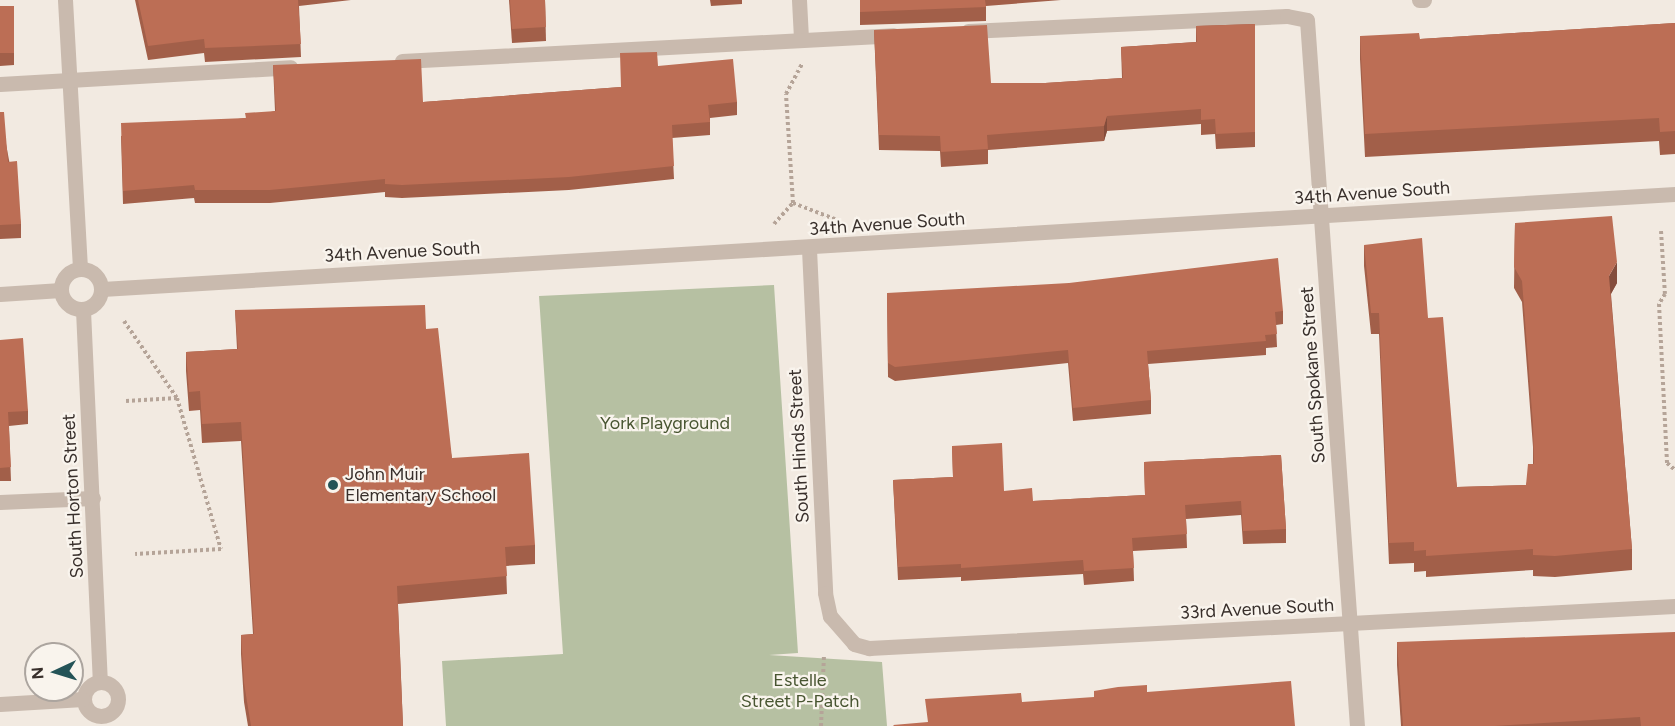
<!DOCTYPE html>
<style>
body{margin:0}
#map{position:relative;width:1675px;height:726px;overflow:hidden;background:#f2eae1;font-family:Figtree,sans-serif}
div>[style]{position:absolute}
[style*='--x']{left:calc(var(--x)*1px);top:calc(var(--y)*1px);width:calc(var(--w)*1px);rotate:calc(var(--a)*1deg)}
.green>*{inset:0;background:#b6c0a2}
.path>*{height:4px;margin-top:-2px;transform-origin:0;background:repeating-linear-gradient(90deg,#b5a498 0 3px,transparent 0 6px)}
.minor>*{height:15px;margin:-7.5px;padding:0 7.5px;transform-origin:7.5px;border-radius:7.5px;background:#c9baae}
.minor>.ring{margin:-7.5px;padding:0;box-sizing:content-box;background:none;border:15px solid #c9baae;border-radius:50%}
.wall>*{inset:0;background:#a25f49}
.shaded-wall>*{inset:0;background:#844d3c}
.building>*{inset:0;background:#bc6e55}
.dots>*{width:16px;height:16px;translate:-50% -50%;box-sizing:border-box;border:3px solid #f9f4ed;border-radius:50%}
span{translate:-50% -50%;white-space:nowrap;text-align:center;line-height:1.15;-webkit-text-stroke:4.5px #f9f4ed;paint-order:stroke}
.street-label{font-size:18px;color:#382f2b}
.park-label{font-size:18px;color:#485531}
.poi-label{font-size:18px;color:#382f2b}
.left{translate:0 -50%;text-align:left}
.north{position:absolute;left:24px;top:642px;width:60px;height:60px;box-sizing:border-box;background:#f9f4ed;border:2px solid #aca59f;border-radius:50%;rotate:266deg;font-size:16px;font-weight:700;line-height:24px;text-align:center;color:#382f2b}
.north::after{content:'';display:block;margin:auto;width:21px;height:27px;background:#245357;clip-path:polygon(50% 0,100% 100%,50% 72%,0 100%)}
</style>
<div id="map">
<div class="green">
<i style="clip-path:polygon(774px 285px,798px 653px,769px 655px,882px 662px,887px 726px,446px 726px,442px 661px,563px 654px,539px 296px)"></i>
</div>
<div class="path">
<i style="--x:793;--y:203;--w:109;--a:-93.7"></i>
<i style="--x:786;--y:94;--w:34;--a:-62"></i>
<i style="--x:774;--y:224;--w:28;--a:-48"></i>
<i style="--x:793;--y:203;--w:45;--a:20.9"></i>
<i style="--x:1661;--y:231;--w:63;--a:86.4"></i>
<i style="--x:1665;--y:294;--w:12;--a:121"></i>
<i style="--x:1659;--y:304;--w:159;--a:87.1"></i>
<i style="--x:1667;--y:463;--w:11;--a:41"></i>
<i style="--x:124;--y:321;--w:93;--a:55.5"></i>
<i style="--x:177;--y:398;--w:157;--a:73.8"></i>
<i style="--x:221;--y:549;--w:86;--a:176.7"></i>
<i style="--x:126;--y:401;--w:51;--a:-3.4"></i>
<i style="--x:821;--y:726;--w:71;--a:-87.6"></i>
</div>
<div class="minor">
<i style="--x:65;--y:0;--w:269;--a:86.8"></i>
<i style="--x:799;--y:0;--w:39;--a:87"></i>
<i style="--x:1419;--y:0;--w:5;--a:0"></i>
<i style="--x:968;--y:31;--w:319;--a:-2.7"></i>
<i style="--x:1287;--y:16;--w:20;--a:11"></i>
<i style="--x:1307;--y:20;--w:708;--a:85.95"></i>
<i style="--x:402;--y:61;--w:492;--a:-3"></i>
<i style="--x:0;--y:84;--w:291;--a:-3.3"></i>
<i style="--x:809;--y:249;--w:344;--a:87.3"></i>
<i style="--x:825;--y:593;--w:24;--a:78"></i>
<i style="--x:830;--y:616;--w:37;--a:49"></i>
<i style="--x:854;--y:644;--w:16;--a:15"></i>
<i style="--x:869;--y:648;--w:807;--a:-2.98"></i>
<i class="ring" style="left:61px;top:269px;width:25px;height:25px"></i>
<i style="--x:102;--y:289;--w:1576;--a:-3.46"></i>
<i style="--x:0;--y:294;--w:61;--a:-3.8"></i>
<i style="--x:83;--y:310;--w:371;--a:87.4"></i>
<i style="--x:0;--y:502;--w:93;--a:-2.5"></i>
<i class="ring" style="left:84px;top:682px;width:19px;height:19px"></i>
<i style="--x:0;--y:704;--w:83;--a:-3.4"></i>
</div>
<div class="wall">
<i style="clip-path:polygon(135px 0,351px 0,299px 6px,301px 57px,205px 62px,204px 53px,148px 60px)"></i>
<i style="clip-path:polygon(509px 0,545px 0,546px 41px,512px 43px)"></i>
<i style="clip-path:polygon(710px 0,742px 0,742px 4px,711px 6px)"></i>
<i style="clip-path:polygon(860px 0,1061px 0,986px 6px,986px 21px,860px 25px)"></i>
<i style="clip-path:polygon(0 6px,14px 6px,14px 65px,0 66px)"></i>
<i style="clip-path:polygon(1675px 23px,1675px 154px,1660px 155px,1659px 141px,1365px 157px,1360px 59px,1360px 36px,1420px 39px)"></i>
<i style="clip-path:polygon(1255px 24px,1255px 147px,1216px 149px,1215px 134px,1201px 135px,1201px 124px,1107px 131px,1104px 141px,988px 150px,988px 164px,941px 167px,940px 151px,879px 150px,874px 30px,991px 83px,1045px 83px,1122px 78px,1121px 47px,1196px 42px,1196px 26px)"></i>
<i style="clip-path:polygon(273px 65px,423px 102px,621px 87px,658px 66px,737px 102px,737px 115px,710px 118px,710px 135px,672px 138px,674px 179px,569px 190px,402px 198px,385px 197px,385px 192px,270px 203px,195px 203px,194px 198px,123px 204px,121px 136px,245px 118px,275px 111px)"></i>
<i style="clip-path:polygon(0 112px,21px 224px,21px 238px,0 239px)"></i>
<i style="clip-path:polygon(1515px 223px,1617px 283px,1611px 294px,1632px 549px,1632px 570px,1555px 577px,1533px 576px,1533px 570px,1426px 577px,1426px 571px,1414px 572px,1414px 563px,1389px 564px,1379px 334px,1371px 334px,1364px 266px,1364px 245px,1428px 318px,1457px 487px,1526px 485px,1533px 464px,1533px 447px,1522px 302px,1514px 288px)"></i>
<i style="clip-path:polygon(887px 293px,1283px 311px,1283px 324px,1276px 325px,1277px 347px,1266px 348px,1266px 355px,1148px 364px,1151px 400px,1151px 414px,1073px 421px,1068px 363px,895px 381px,888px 377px)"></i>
<i style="clip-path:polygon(235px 310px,426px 329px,452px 458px,535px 545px,535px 564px,506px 566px,507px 594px,398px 604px,403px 726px,248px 726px,244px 702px,241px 654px,241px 635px,253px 634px,241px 441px,202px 443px,200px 410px,189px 411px,186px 371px,186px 352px,237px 349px)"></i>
<i style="clip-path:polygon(0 340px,28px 411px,28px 424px,9px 426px,11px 481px,0 481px)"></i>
<i style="clip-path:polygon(952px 446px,1004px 491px,1033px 501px,1145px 495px,1144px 462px,1281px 455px,1286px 529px,1286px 543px,1243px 544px,1241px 515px,1186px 519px,1187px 548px,1133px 551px,1134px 581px,1084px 585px,1083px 574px,961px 581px,961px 577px,898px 580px,893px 480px,953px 477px)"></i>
<i style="clip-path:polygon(1397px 642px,1675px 726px,1401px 726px,1397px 665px)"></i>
</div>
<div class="shaded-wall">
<i style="clip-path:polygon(1107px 116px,1107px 131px,1104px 141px,1104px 126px)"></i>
<i style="clip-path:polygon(1617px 262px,1617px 283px,1609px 297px,1609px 276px)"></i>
</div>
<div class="building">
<i style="clip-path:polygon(138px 0,298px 0,301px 44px,205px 48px,204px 39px,148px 46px)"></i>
<i style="clip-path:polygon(510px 0,545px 0,546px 27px,512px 29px)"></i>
<i style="clip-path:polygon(860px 0,985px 0,986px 7px,860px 12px)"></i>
<i style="clip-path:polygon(0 6px,14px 6px,14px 53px,0 53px)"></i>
<i style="clip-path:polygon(1675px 23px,1675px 131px,1660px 132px,1659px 118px,1365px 134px,1360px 36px,1419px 33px,1420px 39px)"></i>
<i style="clip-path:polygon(1255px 24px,1255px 132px,1216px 134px,1215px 119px,1201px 120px,1201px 109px,1107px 116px,1104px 126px,987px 135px,988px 149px,941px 152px,940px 136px,879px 135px,874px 30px,987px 25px,991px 83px,1045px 83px,1123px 78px,1121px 47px,1197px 42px,1196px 26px)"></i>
<i style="clip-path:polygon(657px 52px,658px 66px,733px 59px,737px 102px,708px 105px,710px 122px,672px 125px,674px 166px,569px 177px,402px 185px,385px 184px,385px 179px,270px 190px,195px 190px,194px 185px,123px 191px,121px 123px,246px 118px,245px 113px,276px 111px,273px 65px,421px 59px,423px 102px,621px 87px,620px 53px)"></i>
<i style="clip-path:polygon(0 112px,4px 112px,8px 162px,17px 161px,21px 224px,0 225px)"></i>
<i style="clip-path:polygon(1612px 216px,1617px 262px,1609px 276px,1632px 549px,1555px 556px,1533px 555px,1533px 549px,1426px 556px,1426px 550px,1414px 551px,1414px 542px,1389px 543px,1379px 313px,1371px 313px,1364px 245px,1422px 238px,1428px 318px,1443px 317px,1457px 487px,1526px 485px,1528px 464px,1534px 464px,1533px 425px,1522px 281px,1514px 267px,1515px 223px)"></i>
<i style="clip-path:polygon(1278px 258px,1283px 311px,1275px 312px,1277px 334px,1265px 335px,1266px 341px,1147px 351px,1151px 400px,1073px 408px,1068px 350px,895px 367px,888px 363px,887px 293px,1069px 283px)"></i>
<i style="clip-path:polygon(425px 305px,426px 329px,438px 328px,452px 458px,529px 453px,535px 545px,505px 547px,507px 576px,397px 586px,403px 726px,251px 726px,244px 683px,241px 635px,254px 634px,241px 422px,202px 424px,200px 391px,189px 392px,186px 352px,238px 349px,235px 310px)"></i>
<i style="clip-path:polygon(23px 338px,28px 411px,8px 412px,11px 467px,0 468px,0 340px)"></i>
<i style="clip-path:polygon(1002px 443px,1004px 491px,1032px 488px,1033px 501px,1145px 495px,1144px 462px,1281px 455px,1286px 529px,1243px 531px,1241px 501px,1185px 505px,1187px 534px,1132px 538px,1134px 568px,1084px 571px,1083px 560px,961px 568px,961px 564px,898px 567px,893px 480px,953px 477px,952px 446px)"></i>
<i style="clip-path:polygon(1675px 632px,1675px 726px,1641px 726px,1640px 717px,1495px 726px,1403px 726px,1397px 642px)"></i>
<i style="clip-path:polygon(1291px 681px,1295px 726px,894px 726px,893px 725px,928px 722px,925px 699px,1021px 693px,1022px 702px,1094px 697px,1094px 691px,1118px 687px,1147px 685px,1147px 692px)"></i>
</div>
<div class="dots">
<i style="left:333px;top:485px;background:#245357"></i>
</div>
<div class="street-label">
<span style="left:1372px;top:193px;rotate:-4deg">34th Avenue South</span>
<span style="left:887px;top:224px;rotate:-4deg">34th Avenue South</span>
<span style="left:402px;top:252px;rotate:-3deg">34th Avenue South</span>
<span style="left:1313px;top:375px;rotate:-94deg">South Spokane Street</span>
<span style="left:799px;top:446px;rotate:-93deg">South Hinds Street</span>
<span style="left:73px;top:496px;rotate:-93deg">South Horton Street</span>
<span style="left:1257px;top:609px;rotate:-3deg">33rd Avenue South</span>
</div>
<div class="park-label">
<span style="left:665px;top:423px">York Playground</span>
<span style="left:800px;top:691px">Estelle<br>Street P-Patch</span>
</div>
<div class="poi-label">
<span class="left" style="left:345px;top:485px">John Muir<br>Elementary School</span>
</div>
<div class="north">N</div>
</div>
